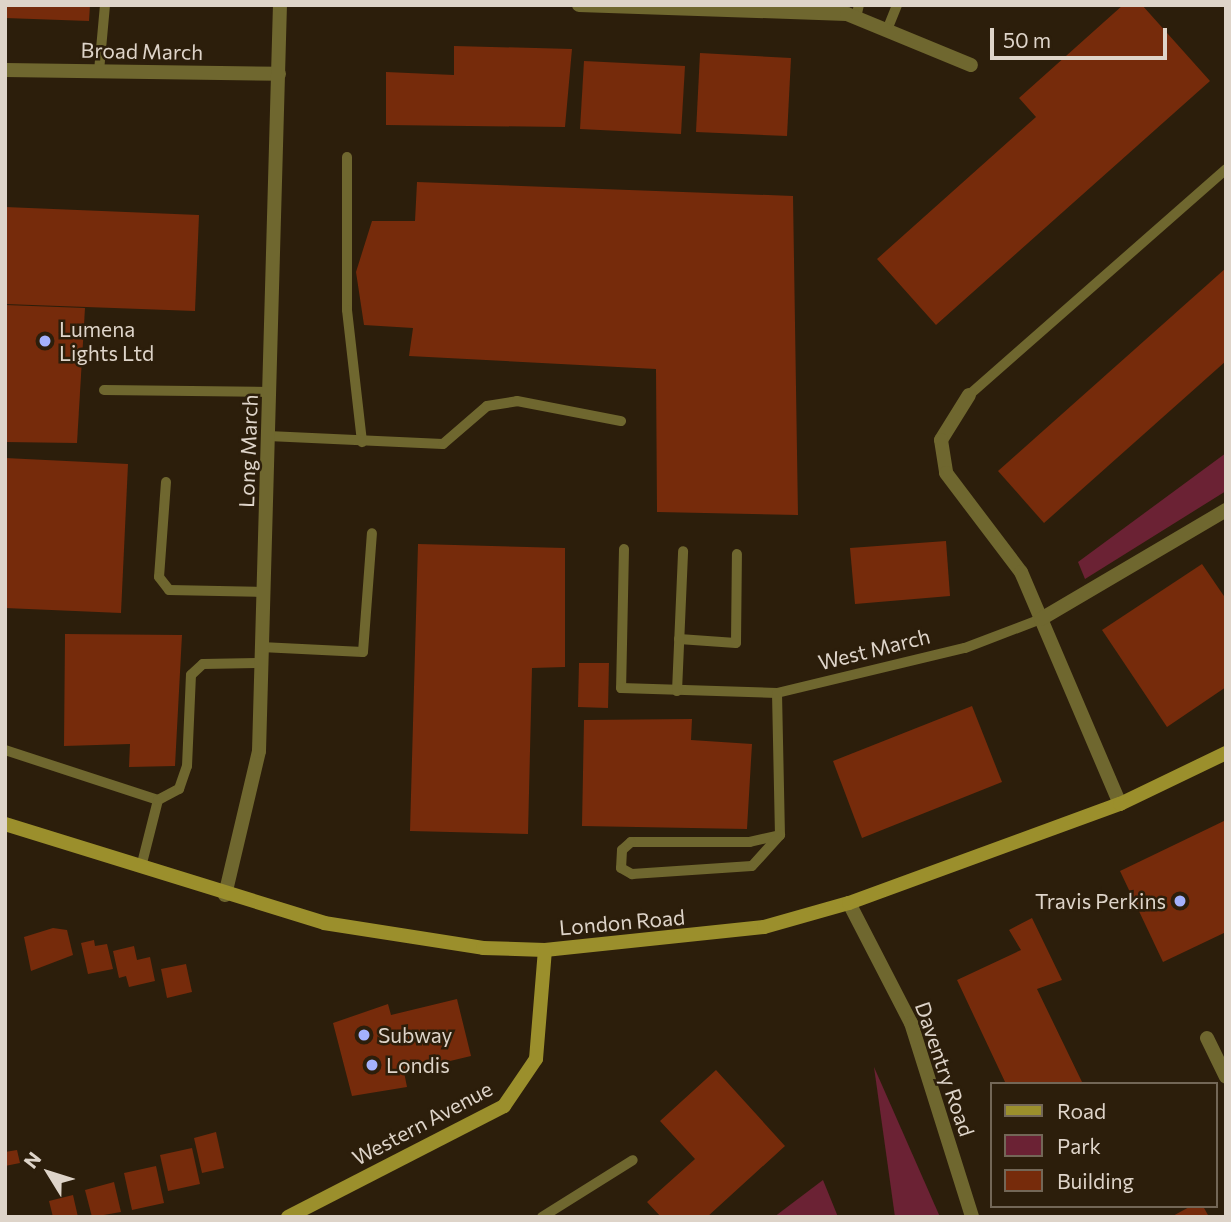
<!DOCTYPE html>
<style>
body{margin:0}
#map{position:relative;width:1231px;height:1222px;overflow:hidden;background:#2c1e0b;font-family:Commissioner,sans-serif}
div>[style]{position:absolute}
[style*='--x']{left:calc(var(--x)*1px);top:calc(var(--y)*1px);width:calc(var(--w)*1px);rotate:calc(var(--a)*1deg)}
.green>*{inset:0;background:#6b2234}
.building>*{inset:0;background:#762b0b}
.lane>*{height:10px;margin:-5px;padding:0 5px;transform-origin:5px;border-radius:5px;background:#6f672f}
.street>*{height:14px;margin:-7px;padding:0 7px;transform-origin:7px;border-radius:7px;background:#6f672f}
.secondary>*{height:14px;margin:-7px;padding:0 7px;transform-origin:7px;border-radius:7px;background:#9b8f2c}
.dots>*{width:19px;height:19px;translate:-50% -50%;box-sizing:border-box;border:4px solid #2c1e0b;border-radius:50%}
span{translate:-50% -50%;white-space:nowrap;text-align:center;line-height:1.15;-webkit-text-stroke:5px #2c1e0b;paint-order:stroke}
.street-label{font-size:21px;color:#ded4c9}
.poi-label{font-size:21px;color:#ded4c9}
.left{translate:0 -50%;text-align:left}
.right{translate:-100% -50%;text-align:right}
.frame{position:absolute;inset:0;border:7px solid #ded4c9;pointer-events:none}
.legend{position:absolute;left:990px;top:1082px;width:228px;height:126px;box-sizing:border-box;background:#2c1e0b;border:2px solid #736757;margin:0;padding:9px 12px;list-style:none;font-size:21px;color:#ded4c9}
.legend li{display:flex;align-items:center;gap:14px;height:35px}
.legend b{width:35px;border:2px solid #736757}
.north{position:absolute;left:14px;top:1138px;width:70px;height:70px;-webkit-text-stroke:5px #2c1e0b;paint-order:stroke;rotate:308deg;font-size:19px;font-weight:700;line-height:28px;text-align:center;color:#ded4c9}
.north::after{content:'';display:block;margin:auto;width:24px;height:32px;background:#ded4c9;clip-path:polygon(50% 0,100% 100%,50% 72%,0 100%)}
.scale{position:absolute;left:990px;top:28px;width:177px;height:32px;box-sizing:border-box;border:4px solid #ded4c9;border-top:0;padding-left:9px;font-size:21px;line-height:24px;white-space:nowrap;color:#ded4c9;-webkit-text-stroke:5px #2c1e0b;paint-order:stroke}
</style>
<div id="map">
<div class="green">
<i style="clip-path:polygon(1226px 453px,1226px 491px,1085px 579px,1078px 562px)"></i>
<i style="clip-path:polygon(874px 1067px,940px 1217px,895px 1217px)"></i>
<i style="clip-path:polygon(823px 1180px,838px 1217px,774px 1217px)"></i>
</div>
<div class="building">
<i style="clip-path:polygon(5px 5px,90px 5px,89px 21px,5px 18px)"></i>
<i style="clip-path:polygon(1123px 5px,1142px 5px,1210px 81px,936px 325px,877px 259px,1036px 117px,1019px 98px)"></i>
<i style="clip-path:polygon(454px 46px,572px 49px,565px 127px,386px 125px,386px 72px,454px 75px)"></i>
<i style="clip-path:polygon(700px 53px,791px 58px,787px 136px,696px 132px)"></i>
<i style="clip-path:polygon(584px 61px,685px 66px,681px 134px,580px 129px)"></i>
<i style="clip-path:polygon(417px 182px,793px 196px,798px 515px,657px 512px,656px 369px,409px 356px,413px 328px,364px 325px,356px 272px,372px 221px,415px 221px)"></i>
<i style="clip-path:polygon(5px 207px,199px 215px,195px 311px,5px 304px)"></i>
<i style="clip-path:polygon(1226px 268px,1226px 361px,1044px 523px,998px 471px)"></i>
<i style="clip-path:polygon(5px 305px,85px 308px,77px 443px,5px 442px)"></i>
<i style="clip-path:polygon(5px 458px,128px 464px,121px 613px,5px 608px)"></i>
<i style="clip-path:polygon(946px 541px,950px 596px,855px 604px,850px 548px)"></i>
<i style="clip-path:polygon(418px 544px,565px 548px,565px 667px,532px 668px,528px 834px,410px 831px)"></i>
<i style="clip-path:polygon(1202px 564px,1226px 599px,1226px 687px,1167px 727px,1102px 630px)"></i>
<i style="clip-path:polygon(65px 634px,182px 635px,175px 766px,129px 767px,130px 744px,64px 746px)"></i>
<i style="clip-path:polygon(579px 663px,609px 663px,608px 708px,578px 707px)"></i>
<i style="clip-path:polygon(972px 706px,1002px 782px,862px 838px,833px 761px)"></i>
<i style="clip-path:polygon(692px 719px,691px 740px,752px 744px,747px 829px,582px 826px,584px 720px)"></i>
<i style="clip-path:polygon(1226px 820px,1226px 932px,1163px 962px,1120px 871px)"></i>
<i style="clip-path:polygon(1032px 918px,1062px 980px,1037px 989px,1083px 1084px,1006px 1084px,957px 980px,1021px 950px,1009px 930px)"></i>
<i style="clip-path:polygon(53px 928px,67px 930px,73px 955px,31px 971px,24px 937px)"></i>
<i style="clip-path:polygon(94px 940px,95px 946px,107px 944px,113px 969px,88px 974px,81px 943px)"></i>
<i style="clip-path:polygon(134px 946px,137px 960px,150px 957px,155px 981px,129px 987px,126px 976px,119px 978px,113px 951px)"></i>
<i style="clip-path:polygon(186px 964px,192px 992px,167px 998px,161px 969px)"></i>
<i style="clip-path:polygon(457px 999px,471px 1056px,404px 1072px,407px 1087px,352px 1096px,333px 1023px,388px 1004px,391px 1015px)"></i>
<i style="clip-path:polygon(716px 1070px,785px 1146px,707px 1217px,661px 1217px,647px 1202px,695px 1159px,660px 1121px)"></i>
<i style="clip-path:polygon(216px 1132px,224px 1168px,202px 1173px,194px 1138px)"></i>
<i style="clip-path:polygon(192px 1148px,200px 1184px,168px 1191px,160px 1155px)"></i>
<i style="clip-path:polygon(17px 1150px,20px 1163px,5px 1166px,5px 1152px)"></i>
<i style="clip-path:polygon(156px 1166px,164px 1203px,132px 1210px,124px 1173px)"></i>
<i style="clip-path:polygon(114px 1182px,121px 1212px,92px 1217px,85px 1190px)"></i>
<i style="clip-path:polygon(73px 1195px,78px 1217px,53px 1217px,49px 1201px)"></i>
<i style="clip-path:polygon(1191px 1206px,1203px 1206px,1209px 1217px,1171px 1217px)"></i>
</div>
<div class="lane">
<i style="--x:856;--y:17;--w:12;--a:-76"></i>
<i style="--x:887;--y:30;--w:27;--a:-68"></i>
<i style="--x:99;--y:71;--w:66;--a:-84.8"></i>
<i style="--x:347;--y:157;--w:153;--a:90"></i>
<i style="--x:347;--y:310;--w:133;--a:83.5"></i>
<i style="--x:104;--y:390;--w:167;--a:0.7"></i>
<i style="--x:969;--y:395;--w:342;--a:-41.3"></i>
<i style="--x:268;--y:436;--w:175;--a:2.6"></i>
<i style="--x:443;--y:444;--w:58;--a:-40.8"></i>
<i style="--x:487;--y:406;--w:30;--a:-9"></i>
<i style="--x:517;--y:401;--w:106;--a:10.9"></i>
<i style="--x:166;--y:482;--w:95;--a:94.2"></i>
<i style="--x:159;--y:577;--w:16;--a:52"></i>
<i style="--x:169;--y:590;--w:95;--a:1.2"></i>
<i style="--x:624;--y:549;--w:139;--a:91.2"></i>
<i style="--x:621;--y:688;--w:156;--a:1.8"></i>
<i style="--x:777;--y:693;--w:193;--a:-13.5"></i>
<i style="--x:965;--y:648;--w:81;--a:-20.9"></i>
<i style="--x:679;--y:639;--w:57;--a:4"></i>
<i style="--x:736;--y:643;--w:89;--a:-89.4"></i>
<i style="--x:261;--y:647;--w:102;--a:2.8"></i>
<i style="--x:363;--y:652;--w:119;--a:-85.7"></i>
<i style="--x:677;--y:691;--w:140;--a:-87.5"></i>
<i style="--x:777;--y:693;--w:142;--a:88.8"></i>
<i style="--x:780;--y:835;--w:31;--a:167"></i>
<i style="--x:750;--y:842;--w:119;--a:180"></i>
<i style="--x:631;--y:842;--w:12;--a:138"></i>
<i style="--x:622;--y:850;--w:18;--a:93"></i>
<i style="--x:621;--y:868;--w:13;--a:29"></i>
<i style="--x:632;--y:874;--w:120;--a:-3.8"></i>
<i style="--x:752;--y:866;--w:42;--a:-47.9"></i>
<i style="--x:5;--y:750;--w:161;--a:18.1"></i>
<i style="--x:158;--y:800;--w:69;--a:104.2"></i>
<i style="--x:158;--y:800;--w:24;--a:-28"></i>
<i style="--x:179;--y:789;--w:24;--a:-71"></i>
<i style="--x:187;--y:766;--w:91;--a:-87.5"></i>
<i style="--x:191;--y:675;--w:16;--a:-43"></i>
<i style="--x:203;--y:664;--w:57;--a:-1"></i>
<i style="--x:542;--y:1217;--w:107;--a:-32.1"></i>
</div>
<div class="street">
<i style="--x:579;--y:5;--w:268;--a:1.9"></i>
<i style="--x:847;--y:14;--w:134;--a:22.4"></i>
<i style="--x:5;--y:70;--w:274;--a:0.8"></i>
<i style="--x:969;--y:395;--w:53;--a:121.9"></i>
<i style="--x:941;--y:440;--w:33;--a:81"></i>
<i style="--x:946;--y:473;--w:124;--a:52.9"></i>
<i style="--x:1021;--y:572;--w:252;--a:66.9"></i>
<i style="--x:1041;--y:619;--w:215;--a:-30.5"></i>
<i style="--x:225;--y:895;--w:148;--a:-76.7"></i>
<i style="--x:259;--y:751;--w:746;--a:-88.39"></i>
<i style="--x:849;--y:903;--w:135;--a:62.7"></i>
<i style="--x:911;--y:1023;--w:203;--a:72.5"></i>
<i style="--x:1207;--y:1038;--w:43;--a:64"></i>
</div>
<div class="secondary">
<i style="--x:5;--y:824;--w:334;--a:17.2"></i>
<i style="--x:324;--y:923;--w:161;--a:8.9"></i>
<i style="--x:483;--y:948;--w:62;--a:1.8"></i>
<i style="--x:545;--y:950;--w:220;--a:-6"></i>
<i style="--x:764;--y:927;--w:88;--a:-15.8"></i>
<i style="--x:849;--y:903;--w:289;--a:-20.1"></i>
<i style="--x:1120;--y:804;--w:118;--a:-25.7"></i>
<i style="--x:288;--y:1217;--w:243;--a:-27.2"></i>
<i style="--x:504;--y:1106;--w:57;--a:-55.8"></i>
<i style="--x:536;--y:1059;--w:109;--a:-85.3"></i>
</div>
<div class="dots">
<i style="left:45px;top:341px;background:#a4b1fc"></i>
<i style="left:1180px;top:901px;background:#a4b1fc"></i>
<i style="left:364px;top:1035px;background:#a4b1fc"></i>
<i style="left:372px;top:1065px;background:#a4b1fc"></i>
</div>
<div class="street-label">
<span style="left:142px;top:51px;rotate:1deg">Broad March</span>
<span style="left:248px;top:451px;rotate:-88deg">Long March</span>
<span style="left:874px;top:649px;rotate:-14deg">West March</span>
<span style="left:622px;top:922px;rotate:-5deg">London Road</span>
<span style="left:945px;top:1069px;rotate:71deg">Daventry Road</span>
<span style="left:422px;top:1123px;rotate:-28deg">Western Avenue</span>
</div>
<div class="poi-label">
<span class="left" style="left:59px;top:341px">Lumena<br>Lights Ltd</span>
<span class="right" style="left:1166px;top:901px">Travis Perkins</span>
<span class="left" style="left:378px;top:1035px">Subway</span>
<span class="left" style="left:386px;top:1065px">Londis</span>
</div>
<div class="frame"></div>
<ul class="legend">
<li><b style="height:9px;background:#9b8f2c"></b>Road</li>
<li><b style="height:19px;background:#6b2234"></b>Park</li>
<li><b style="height:19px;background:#762b0b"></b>Building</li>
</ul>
<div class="north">N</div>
<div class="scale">50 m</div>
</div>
